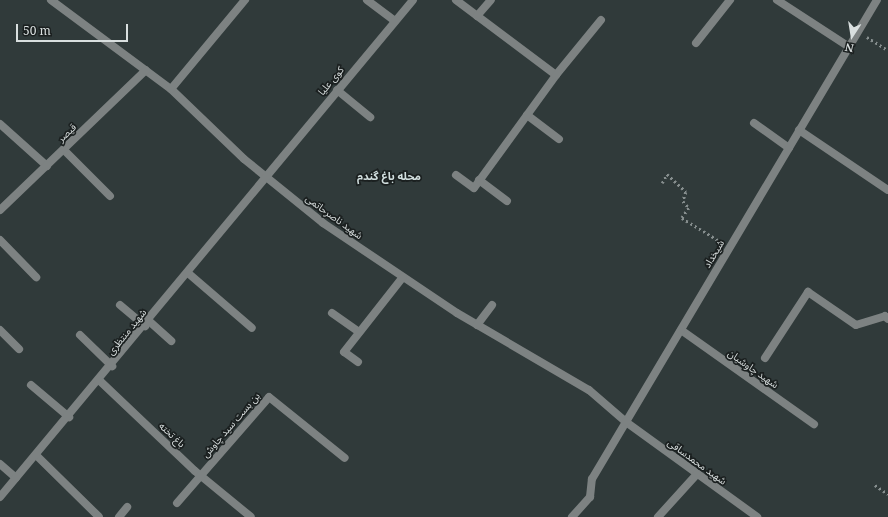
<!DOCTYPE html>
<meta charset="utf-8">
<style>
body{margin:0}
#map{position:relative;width:888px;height:517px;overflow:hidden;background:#303a3a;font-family:"Noto Serif","Noto Sans Arabic",serif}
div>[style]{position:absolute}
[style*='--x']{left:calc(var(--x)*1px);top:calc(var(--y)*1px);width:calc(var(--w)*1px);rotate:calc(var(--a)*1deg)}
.path>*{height:2.5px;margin-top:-1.25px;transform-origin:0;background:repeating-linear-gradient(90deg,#868e8e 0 2px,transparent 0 5px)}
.street>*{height:8px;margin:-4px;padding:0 4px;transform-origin:4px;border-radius:4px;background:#7d8282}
span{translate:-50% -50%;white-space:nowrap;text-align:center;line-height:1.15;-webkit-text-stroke:3.5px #1b2020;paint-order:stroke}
.street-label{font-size:10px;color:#d9dfdf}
.neighbourhood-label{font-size:11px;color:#d1dede;font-weight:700}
.north{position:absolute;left:832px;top:16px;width:40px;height:40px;-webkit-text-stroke:3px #1b2020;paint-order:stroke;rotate:192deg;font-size:11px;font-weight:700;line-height:16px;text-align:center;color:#d9dfdf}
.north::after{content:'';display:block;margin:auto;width:14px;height:18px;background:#d9dfdf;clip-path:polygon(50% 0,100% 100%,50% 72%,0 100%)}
.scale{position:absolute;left:16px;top:24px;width:112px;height:18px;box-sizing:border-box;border:2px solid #d9dfdf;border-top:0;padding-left:5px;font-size:12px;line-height:14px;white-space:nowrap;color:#d9dfdf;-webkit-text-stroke:3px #1b2020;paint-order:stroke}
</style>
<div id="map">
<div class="path">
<i style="--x:867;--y:37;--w:25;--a:32"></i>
<i style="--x:662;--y:183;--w:10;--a:-61"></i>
<i style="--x:667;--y:174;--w:26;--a:43"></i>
<i style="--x:686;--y:192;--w:9;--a:108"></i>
<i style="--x:683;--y:201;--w:9;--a:49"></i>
<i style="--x:689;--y:208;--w:12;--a:125"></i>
<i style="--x:682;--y:218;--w:46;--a:31.6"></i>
<i style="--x:875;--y:485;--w:16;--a:35"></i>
</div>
<div class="street">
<i style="--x:51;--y:0;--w:149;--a:36.6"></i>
<i style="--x:171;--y:89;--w:101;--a:43.8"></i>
<i style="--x:244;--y:159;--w:102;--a:39"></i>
<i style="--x:323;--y:223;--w:161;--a:33.9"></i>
<i style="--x:457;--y:313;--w:153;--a:30.3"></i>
<i style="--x:589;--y:390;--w:49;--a:40.9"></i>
<i style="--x:626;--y:422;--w:162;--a:35.9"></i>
<i style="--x:367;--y:0;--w:35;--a:37"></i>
<i style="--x:456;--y:0;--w:125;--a:36.9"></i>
<i style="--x:777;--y:0;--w:86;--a:33.1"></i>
<i style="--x:477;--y:16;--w:21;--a:-49"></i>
<i style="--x:696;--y:43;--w:55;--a:-51.7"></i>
<i style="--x:171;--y:89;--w:116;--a:-50.3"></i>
<i style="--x:337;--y:90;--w:43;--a:39.3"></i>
<i style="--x:527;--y:115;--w:40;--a:37"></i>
<i style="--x:754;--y:123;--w:43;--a:35.5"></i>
<i style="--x:0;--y:124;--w:63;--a:41.8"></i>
<i style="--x:799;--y:130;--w:107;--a:34"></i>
<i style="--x:64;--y:150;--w:65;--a:45"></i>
<i style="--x:456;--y:175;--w:22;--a:36"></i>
<i style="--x:474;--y:188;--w:140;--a:-54"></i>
<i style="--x:556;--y:75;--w:71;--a:-50.7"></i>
<i style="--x:479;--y:180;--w:35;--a:37"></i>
<i style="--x:0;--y:210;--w:202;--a:-43.8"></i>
<i style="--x:0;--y:240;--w:52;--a:45.8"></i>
<i style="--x:188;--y:273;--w:84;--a:40.7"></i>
<i style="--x:120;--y:305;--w:33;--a:40"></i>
<i style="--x:332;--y:313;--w:33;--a:35"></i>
<i style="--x:149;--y:321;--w:30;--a:42"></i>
<i style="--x:477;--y:325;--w:25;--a:-53"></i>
<i style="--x:0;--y:330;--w:27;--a:45"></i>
<i style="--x:681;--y:330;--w:163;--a:35.3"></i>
<i style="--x:80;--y:335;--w:45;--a:44.1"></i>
<i style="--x:765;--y:358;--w:79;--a:-56.9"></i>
<i style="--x:808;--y:292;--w:58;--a:34.5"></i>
<i style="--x:856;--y:325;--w:30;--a:-17"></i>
<i style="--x:885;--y:316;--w:4;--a:45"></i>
<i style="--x:358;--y:362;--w:17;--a:-144"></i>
<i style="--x:344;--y:352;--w:95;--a:-51.8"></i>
<i style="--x:100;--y:381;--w:131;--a:43.5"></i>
<i style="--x:195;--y:471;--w:72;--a:39.4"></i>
<i style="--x:31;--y:385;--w:50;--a:40.1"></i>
<i style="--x:36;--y:455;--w:88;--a:44.5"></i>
<i style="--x:0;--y:464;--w:21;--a:41"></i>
<i style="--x:0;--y:497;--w:646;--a:-50.27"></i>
<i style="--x:177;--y:503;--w:140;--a:-49"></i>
<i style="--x:269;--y:397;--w:97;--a:38.8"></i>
<i style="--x:119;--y:517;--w:13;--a:-51"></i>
<i style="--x:572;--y:517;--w:27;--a:-48"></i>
<i style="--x:590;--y:497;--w:18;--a:-84"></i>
<i style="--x:592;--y:479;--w:557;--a:-59.25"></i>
<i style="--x:658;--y:517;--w:58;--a:-47.8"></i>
</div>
<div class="street-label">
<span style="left:331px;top:81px;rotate:-50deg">کوی علیا</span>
<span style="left:67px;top:133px;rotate:-44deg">قیصر</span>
<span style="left:334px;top:217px;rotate:36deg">شهید ناصرحاتمی</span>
<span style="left:714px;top:254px;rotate:-59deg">شیخداد</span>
<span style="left:127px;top:332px;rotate:-51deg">شهید منتظری</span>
<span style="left:753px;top:369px;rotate:35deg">شهید چاوشیان</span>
<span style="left:231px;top:425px;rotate:-49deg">بن بست سید چاوش</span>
<span style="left:172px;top:435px;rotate:43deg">باغ تخته</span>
<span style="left:697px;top:462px;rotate:36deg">شهید محمدساقی</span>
</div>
<div class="neighbourhood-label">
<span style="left:389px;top:176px">محله باغ گندم</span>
</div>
<div class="north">N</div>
<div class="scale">50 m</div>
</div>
